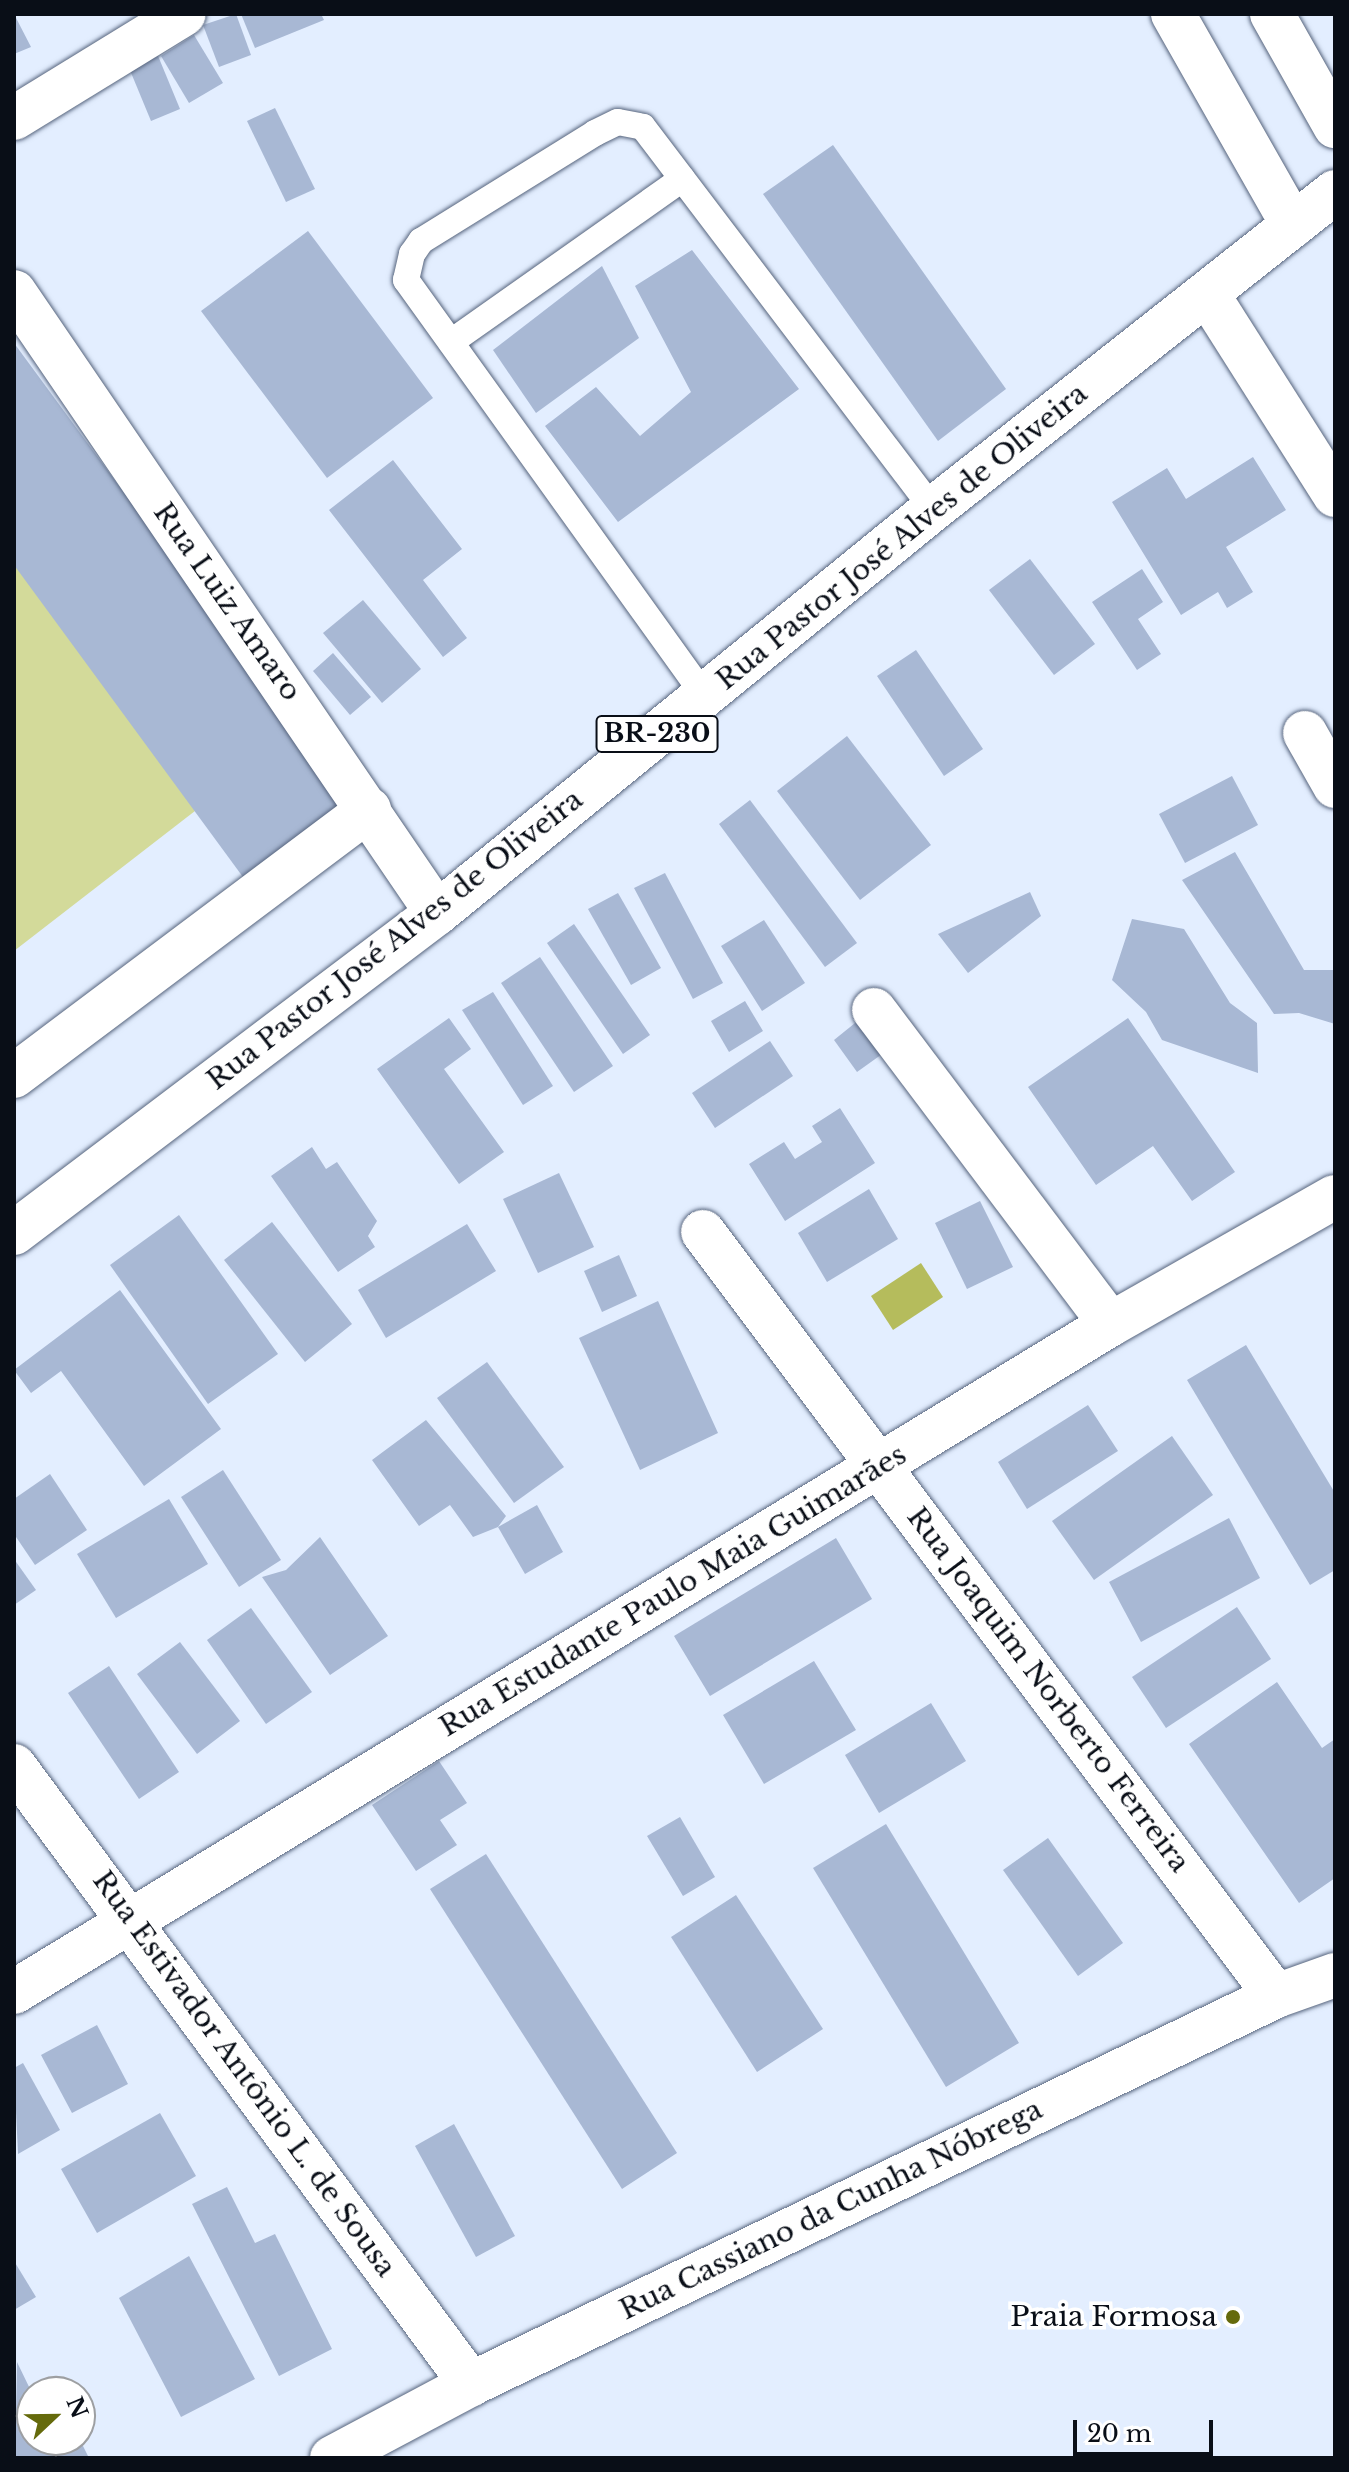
<!DOCTYPE html>
<meta charset="utf-8">
<style>
body{margin:0}
#map{position:relative;width:1349px;height:2472px;overflow:hidden;background:#e3eeff;font-family:"Libre Baskerville",serif}
div>[style]{position:absolute}
[style*='--x']{left:calc(var(--x)*1px);top:calc(var(--y)*1px);width:calc(var(--w)*1px);rotate:calc(var(--a)*1deg)}
.green>*{inset:0;background:#d3da9a}
.water>*{inset:0;background:#b5bc5c}
.building>*{inset:0;background:#a8b8d4}
.roads{filter:drop-shadow(0 0 2px #56647d) drop-shadow(0 0 2px #56647d)}
.service>*{height:26px;margin:-13px;padding:0 13px;transform-origin:13px;border-radius:13px;background:#fff}
.minor>*{height:44px;margin:-22px;padding:0 22px;transform-origin:22px;border-radius:22px;background:#fff}
.secondary>*{height:44px;margin:-22px;padding:0 22px;transform-origin:22px;border-radius:22px;background:#fff}
.primary>*{height:44px;margin:-22px;padding:0 22px;transform-origin:22px;border-radius:22px;background:#fff}
.dots>*{width:22px;height:22px;translate:-50% -50%;box-sizing:border-box;border:4px solid #fff;border-radius:50%}
span{translate:-50% -50%;white-space:nowrap;text-align:center;line-height:1.15;-webkit-text-stroke:7px #fff;paint-order:stroke}
.shield-label span{padding:2px 6px;background:#fff;border:2px solid;border-radius:6px;-webkit-text-stroke-width:0}
.shield-label{font-size:26px;color:#090e17;font-weight:700}
.street-label{font-size:28px;color:#090e17}
.poi-label{font-size:28px;color:#090e17}
.right{translate:-100% -50%;text-align:right}
.frame{position:absolute;inset:0;border:16px solid #090e17;pointer-events:none}
.north{position:absolute;left:16px;top:2376px;width:80px;height:80px;box-sizing:border-box;background:#fff;border:2px solid #9d9fa2;border-radius:50%;rotate:68deg;font-size:22px;font-weight:700;line-height:32px;text-align:center;color:#090e17}
.north::after{content:'';display:block;margin:auto;width:28px;height:36px;background:#656a0c;clip-path:polygon(50% 0,100% 100%,50% 72%,0 100%)}
.scale{position:absolute;left:1073px;top:2420px;width:140px;height:36px;box-sizing:border-box;border:4px solid #090e17;border-top:0;padding-left:10px;font-size:24px;line-height:28px;white-space:nowrap;color:#090e17;-webkit-text-stroke:6px #fff;paint-order:stroke}
</style>
<div id="map">
<div class="green">
<i style="clip-path:polygon(14px 564px,204px 804px,14px 951px)"></i>
</div>
<div class="water">
<i style="clip-path:polygon(921px 1263px,943px 1297px,893px 1330px,871px 1296px)"></i>
</div>
<div class="building">
<i style="clip-path:polygon(14px 14px,31px 47px,14px 54px)"></i>
<i style="clip-path:polygon(236px 14px,251px 55px,219px 67px,203px 25px)"></i>
<i style="clip-path:polygon(241px 14px,321px 14px,324px 20px,255px 48px)"></i>
<i style="clip-path:polygon(194px 35px,223px 83px,189px 103px,161px 56px)"></i>
<i style="clip-path:polygon(156px 51px,180px 109px,151px 121px,127px 63px)"></i>
<i style="clip-path:polygon(275px 108px,315px 189px,286px 202px,247px 121px)"></i>
<i style="clip-path:polygon(833px 145px,1006px 389px,938px 441px,763px 194px)"></i>
<i style="clip-path:polygon(308px 231px,433px 398px,327px 478px,201px 311px)"></i>
<i style="clip-path:polygon(692px 250px,799px 389px,618px 522px,545px 426px,596px 387px,640px 436px,691px 392px,635px 286px)"></i>
<i style="clip-path:polygon(602px 266px,639px 338px,536px 413px,493px 350px)"></i>
<i style="clip-path:polygon(14px 343px,357px 810px,251px 888px,14px 565px)"></i>
<i style="clip-path:polygon(1253px 457px,1286px 510px,1226px 547px,1253px 592px,1227px 608px,1218px 592px,1181px 615px,1112px 502px,1167px 468px,1186px 499px)"></i>
<i style="clip-path:polygon(393px 460px,462px 549px,423px 580px,467px 638px,443px 657px,329px 510px)"></i>
<i style="clip-path:polygon(1030px 559px,1095px 644px,1054px 675px,989px 590px)"></i>
<i style="clip-path:polygon(1142px 569px,1163px 602px,1138px 619px,1161px 654px,1137px 670px,1092px 602px)"></i>
<i style="clip-path:polygon(363px 600px,421px 669px,382px 703px,323px 633px)"></i>
<i style="clip-path:polygon(916px 650px,983px 749px,944px 776px,877px 676px)"></i>
<i style="clip-path:polygon(333px 653px,371px 697px,350px 715px,313px 671px)"></i>
<i style="clip-path:polygon(847px 736px,931px 845px,860px 900px,777px 791px)"></i>
<i style="clip-path:polygon(1232px 776px,1258px 825px,1185px 863px,1159px 814px)"></i>
<i style="clip-path:polygon(750px 800px,857px 943px,825px 967px,719px 824px)"></i>
<i style="clip-path:polygon(1235px 852px,1304px 970px,1335px 970px,1335px 1024px,1299px 1013px,1274px 1014px,1182px 880px)"></i>
<i style="clip-path:polygon(665px 873px,723px 983px,693px 999px,634px 888px)"></i>
<i style="clip-path:polygon(1030px 892px,1041px 916px,968px 973px,938px 934px)"></i>
<i style="clip-path:polygon(618px 893px,661px 968px,631px 985px,588px 909px)"></i>
<i style="clip-path:polygon(1132px 919px,1184px 929px,1230px 1003px,1257px 1023px,1258px 1073px,1162px 1040px,1146px 1012px,1112px 980px)"></i>
<i style="clip-path:polygon(764px 920px,805px 983px,762px 1011px,721px 946px)"></i>
<i style="clip-path:polygon(574px 924px,650px 1035px,623px 1054px,547px 943px)"></i>
<i style="clip-path:polygon(540px 957px,613px 1066px,574px 1092px,501px 983px)"></i>
<i style="clip-path:polygon(493px 992px,553px 1086px,523px 1105px,462px 1010px)"></i>
<i style="clip-path:polygon(745px 1001px,763px 1031px,729px 1052px,711px 1021px)"></i>
<i style="clip-path:polygon(449px 1018px,471px 1049px,444px 1069px,504px 1152px,459px 1184px,377px 1069px)"></i>
<i style="clip-path:polygon(1128px 1018px,1235px 1172px,1192px 1201px,1153px 1146px,1096px 1185px,1028px 1087px)"></i>
<i style="clip-path:polygon(860px 1019px,885px 1052px,857px 1072px,834px 1040px)"></i>
<i style="clip-path:polygon(770px 1041px,793px 1076px,715px 1128px,692px 1093px)"></i>
<i style="clip-path:polygon(840px 1108px,875px 1163px,785px 1221px,749px 1164px,784px 1142px,795px 1159px,822px 1142px,812px 1126px)"></i>
<i style="clip-path:polygon(312px 1147px,326px 1169px,337px 1162px,377px 1221px,368px 1236px,375px 1247px,338px 1272px,271px 1176px)"></i>
<i style="clip-path:polygon(559px 1173px,594px 1247px,538px 1273px,503px 1199px)"></i>
<i style="clip-path:polygon(869px 1189px,898px 1239px,827px 1282px,798px 1233px)"></i>
<i style="clip-path:polygon(980px 1201px,1013px 1267px,967px 1289px,935px 1223px)"></i>
<i style="clip-path:polygon(179px 1215px,278px 1354px,208px 1404px,110px 1265px)"></i>
<i style="clip-path:polygon(272px 1222px,352px 1324px,305px 1362px,224px 1260px)"></i>
<i style="clip-path:polygon(467px 1224px,496px 1271px,386px 1338px,358px 1290px)"></i>
<i style="clip-path:polygon(619px 1255px,637px 1296px,602px 1312px,584px 1271px)"></i>
<i style="clip-path:polygon(120px 1290px,221px 1429px,144px 1486px,61px 1371px,31px 1393px,14px 1370px)"></i>
<i style="clip-path:polygon(658px 1301px,718px 1433px,640px 1470px,579px 1338px)"></i>
<i style="clip-path:polygon(1246px 1345px,1335px 1493px,1335px 1570px,1310px 1585px,1187px 1380px)"></i>
<i style="clip-path:polygon(487px 1362px,564px 1467px,514px 1503px,437px 1398px)"></i>
<i style="clip-path:polygon(1088px 1405px,1118px 1451px,1027px 1509px,998px 1462px)"></i>
<i style="clip-path:polygon(426px 1420px,506px 1516px,498px 1527px,473px 1537px,450px 1505px,419px 1526px,372px 1460px)"></i>
<i style="clip-path:polygon(1172px 1436px,1213px 1495px,1094px 1580px,1052px 1521px)"></i>
<i style="clip-path:polygon(223px 1470px,281px 1560px,239px 1587px,181px 1497px)"></i>
<i style="clip-path:polygon(50px 1474px,87px 1530px,35px 1565px,14px 1534px,14px 1499px)"></i>
<i style="clip-path:polygon(169px 1499px,208px 1564px,116px 1618px,77px 1554px)"></i>
<i style="clip-path:polygon(537px 1505px,563px 1552px,525px 1574px,498px 1527px)"></i>
<i style="clip-path:polygon(1229px 1518px,1260px 1578px,1141px 1642px,1109px 1582px)"></i>
<i style="clip-path:polygon(320px 1537px,388px 1636px,330px 1675px,262px 1577px,286px 1570px)"></i>
<i style="clip-path:polygon(836px 1538px,872px 1599px,710px 1696px,674px 1636px)"></i>
<i style="clip-path:polygon(14px 1559px,36px 1590px,14px 1605px)"></i>
<i style="clip-path:polygon(1237px 1607px,1271px 1659px,1166px 1728px,1132px 1677px)"></i>
<i style="clip-path:polygon(251px 1608px,312px 1692px,266px 1724px,207px 1640px)"></i>
<i style="clip-path:polygon(180px 1642px,240px 1721px,197px 1754px,137px 1674px)"></i>
<i style="clip-path:polygon(814px 1661px,856px 1730px,764px 1784px,723px 1715px)"></i>
<i style="clip-path:polygon(109px 1666px,179px 1772px,139px 1799px,68px 1693px)"></i>
<i style="clip-path:polygon(1277px 1682px,1322px 1748px,1335px 1739px,1335px 1878px,1299px 1903px,1189px 1744px)"></i>
<i style="clip-path:polygon(931px 1703px,966px 1761px,879px 1813px,845px 1755px)"></i>
<i style="clip-path:polygon(439px 1761px,467px 1803px,440px 1820px,457px 1845px,416px 1871px,372px 1805px)"></i>
<i style="clip-path:polygon(680px 1817px,715px 1877px,683px 1896px,647px 1836px)"></i>
<i style="clip-path:polygon(886px 1824px,1019px 2043px,946px 2087px,813px 1868px)"></i>
<i style="clip-path:polygon(1048px 1838px,1123px 1943px,1078px 1976px,1003px 1870px)"></i>
<i style="clip-path:polygon(486px 1854px,677px 2153px,622px 2189px,430px 1889px)"></i>
<i style="clip-path:polygon(736px 1895px,823px 2029px,757px 2072px,671px 1937px)"></i>
<i style="clip-path:polygon(97px 2025px,128px 2084px,72px 2113px,41px 2055px)"></i>
<i style="clip-path:polygon(23px 2063px,60px 2130px,18px 2154px,14px 2068px)"></i>
<i style="clip-path:polygon(160px 2113px,196px 2176px,97px 2233px,61px 2169px)"></i>
<i style="clip-path:polygon(454px 2124px,515px 2236px,476px 2257px,415px 2146px)"></i>
<i style="clip-path:polygon(227px 2187px,255px 2243px,275px 2234px,332px 2349px,279px 2376px,192px 2204px)"></i>
<i style="clip-path:polygon(189px 2256px,255px 2379px,181px 2417px,119px 2298px)"></i>
<i style="clip-path:polygon(14px 2261px,36px 2297px,14px 2310px)"></i>
<i style="clip-path:polygon(17px 2362px,32px 2393px,32px 2440px,80px 2440px,89px 2458px,15px 2458px)"></i>
</div>
<div class="roads">
<div class="service">
<i style="--x:451;--y:342;--w:283;--a:-35.2"></i>
<i style="--x:704;--y:695;--w:511;--a:-125.68"></i>
<i style="--x:406;--y:280;--w:27;--a:-77"></i>
<i style="--x:412;--y:254;--w:16;--a:-55"></i>
<i style="--x:421;--y:241;--w:205;--a:-31.8"></i>
<i style="--x:595;--y:133;--w:25;--a:-26"></i>
<i style="--x:618;--y:122;--w:25;--a:11"></i>
<i style="--x:643;--y:127;--w:480;--a:52.8"></i>
</div>
<div class="minor">
<i style="--x:14;--y:118;--w:199;--a:-31.5"></i>
<i style="--x:14;--y:292;--w:751;--a:55.74"></i>
<i style="--x:1208;--y:295;--w:237;--a:57.6"></i>
<i style="--x:1305;--y:733;--w:61;--a:60.5"></i>
<i style="--x:874;--y:1010;--w:393;--a:53"></i>
<i style="--x:14;--y:1076;--w:444;--a:-36.9"></i>
<i style="--x:703;--y:1232;--w:955;--a:53.13"></i>
<i style="--x:14;--y:1766;--w:769;--a:53.52"></i>
<i style="--x:14;--y:1992;--w:1284;--a:-31.34"></i>
<i style="--x:1111;--y:1324;--w:257;--a:-29.6"></i>
<i style="--x:332;--y:2458;--w:157;--a:-28"></i>
<i style="--x:471;--y:2384;--w:894;--a:-25.73"></i>
<i style="--x:1276;--y:1996;--w:63;--a:-19.6"></i>
</div>
<div class="secondary">
<i style="--x:1173;--y:14;--w:243;--a:60.4"></i>
<i style="--x:1272;--y:14;--w:129;--a:60.6"></i>
</div>
<div class="primary">
<i style="--x:14;--y:1233;--w:530;--a:-37.11"></i>
<i style="--x:437;--y:913;--w:640;--a:-39.16"></i>
<i style="--x:933;--y:509;--w:512;--a:-38.26"></i>
</div>
</div>
<div class="dots">
<i style="left:1233px;top:2317px;background:#656a0c"></i>
</div>
<div class="shield-label">
<span style="left:657px;top:734px">BR-230</span>
</div>
<div class="street-label">
<span style="left:902px;top:537px;rotate:-39deg">Rua Pastor José Alves de Oliveira</span>
<span style="left:227px;top:602px;rotate:55deg">Rua Luiz Amaro</span>
<span style="left:395px;top:940px;rotate:-38deg">Rua Pastor José Alves de Oliveira</span>
<span style="left:673px;top:1591px;rotate:-31deg">Rua Estudante Paulo Maia Guimarães</span>
<span style="left:1048px;top:1690px;rotate:53deg">Rua Joaquim Norberto Ferreira</span>
<span style="left:244px;top:2074px;rotate:54deg">Rua Estivador Antônio L. de Sousa</span>
<span style="left:831px;top:2210px;rotate:-26deg">Rua Cassiano da Cunha Nóbrega</span>
</div>
<div class="poi-label">
<span class="right" style="left:1217px;top:2317px">Praia Formosa</span>
</div>
<div class="frame"></div>
<div class="north">N</div>
<div class="scale">20 m</div>
</div>
